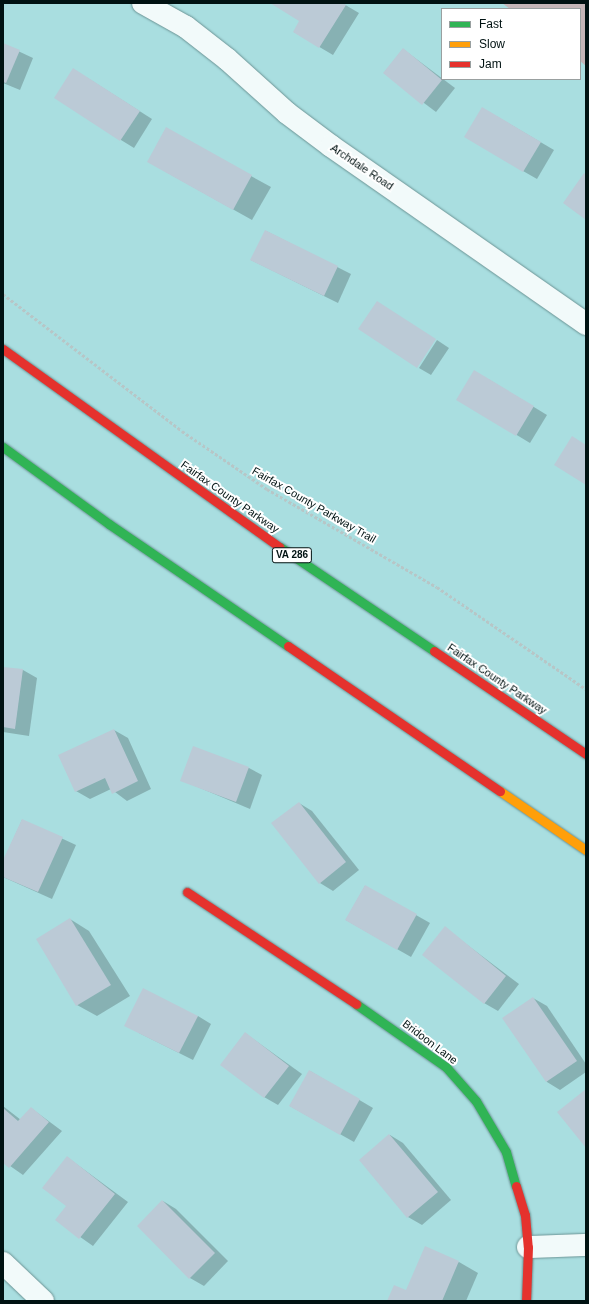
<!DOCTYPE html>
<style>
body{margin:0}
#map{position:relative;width:589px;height:1304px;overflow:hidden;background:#a9dee0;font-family:Helvetica,sans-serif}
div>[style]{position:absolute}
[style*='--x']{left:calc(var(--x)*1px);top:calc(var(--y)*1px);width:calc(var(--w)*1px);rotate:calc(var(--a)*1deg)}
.forest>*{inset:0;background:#c4b6b8}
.shadow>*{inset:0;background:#0003}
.building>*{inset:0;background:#bbcad6}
.path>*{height:2.5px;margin-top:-1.25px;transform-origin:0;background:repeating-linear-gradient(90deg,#b7c6c7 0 3px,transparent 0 5px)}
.roads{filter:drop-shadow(0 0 1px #6c9495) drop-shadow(0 0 1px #6c9495)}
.street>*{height:22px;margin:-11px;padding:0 11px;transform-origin:11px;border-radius:11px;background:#f2fafa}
.fast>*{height:9px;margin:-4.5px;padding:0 4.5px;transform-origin:4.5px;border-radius:4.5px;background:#30b455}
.slow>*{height:9px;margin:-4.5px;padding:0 4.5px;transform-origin:4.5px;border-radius:4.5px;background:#ff9f0a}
.jam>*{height:9px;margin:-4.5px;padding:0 4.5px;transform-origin:4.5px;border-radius:4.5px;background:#e5322d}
span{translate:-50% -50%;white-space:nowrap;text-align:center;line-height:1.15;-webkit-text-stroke:4px #fff;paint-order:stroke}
.shield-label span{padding:1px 3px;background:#fff;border:1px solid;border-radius:3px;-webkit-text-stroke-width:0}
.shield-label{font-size:10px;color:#001212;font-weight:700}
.street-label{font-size:11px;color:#001212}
.frame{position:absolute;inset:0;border:4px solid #001212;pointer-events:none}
.legend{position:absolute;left:441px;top:8px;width:140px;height:72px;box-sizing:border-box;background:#fff;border:1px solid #99a0a0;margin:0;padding:5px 7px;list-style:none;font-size:12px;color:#001212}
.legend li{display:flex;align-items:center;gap:8px;height:20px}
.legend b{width:20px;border:1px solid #99a0a0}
</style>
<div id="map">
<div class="forest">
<i style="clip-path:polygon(502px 3px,586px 3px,586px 66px,580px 61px,580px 9px,510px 9px)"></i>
</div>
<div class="shadow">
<i style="clip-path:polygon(272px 3px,342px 3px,359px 13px,333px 55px,294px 32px,301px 21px)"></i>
<i style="clip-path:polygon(3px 44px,33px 58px,20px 90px,3px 83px)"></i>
<i style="clip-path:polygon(403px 49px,455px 88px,436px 112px,384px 73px)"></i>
<i style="clip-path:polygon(86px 77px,152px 119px,134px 148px,121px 140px)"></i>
<i style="clip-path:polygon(496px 116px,554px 150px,537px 179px,523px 171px)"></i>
<i style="clip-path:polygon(168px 173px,251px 176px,271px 187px,252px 220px)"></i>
<i style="clip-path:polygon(266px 231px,351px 274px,338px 303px,251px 260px)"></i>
<i style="clip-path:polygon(437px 340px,449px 348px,431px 375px,419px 368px)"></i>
<i style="clip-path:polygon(488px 379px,547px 415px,530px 443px,457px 399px)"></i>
<i style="clip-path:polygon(3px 668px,23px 670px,37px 678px,29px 736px,3px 732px)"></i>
<i style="clip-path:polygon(114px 730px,128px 738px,151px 789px,127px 801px,111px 789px,90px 799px,76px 791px)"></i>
<i style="clip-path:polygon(249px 768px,262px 775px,250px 809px,181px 780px)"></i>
<i style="clip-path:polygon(299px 803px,312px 811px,359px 870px,333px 891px,320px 883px)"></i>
<i style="clip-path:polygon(22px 820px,76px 845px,52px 899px,3px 877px,3px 862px)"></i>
<i style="clip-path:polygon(365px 886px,430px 923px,411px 957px,346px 920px)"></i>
<i style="clip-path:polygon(70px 919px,89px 931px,130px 996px,97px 1016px,77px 1005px)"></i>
<i style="clip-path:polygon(445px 928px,519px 984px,498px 1011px,484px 1003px)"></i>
<i style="clip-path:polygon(533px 998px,547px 1006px,586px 1064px,586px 1072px,560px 1090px,547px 1082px,504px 1018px)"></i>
<i style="clip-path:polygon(198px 1016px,211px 1024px,193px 1060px,139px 1033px)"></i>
<i style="clip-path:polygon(245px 1033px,302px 1074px,278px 1105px,264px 1097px)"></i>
<i style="clip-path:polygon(310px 1071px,373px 1108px,354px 1142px,290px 1106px)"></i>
<i style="clip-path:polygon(3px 1106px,21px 1120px,31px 1108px,62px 1131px,23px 1175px,3px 1161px)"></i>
<i style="clip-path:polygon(390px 1135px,403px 1143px,451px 1200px,422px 1225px,408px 1217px,360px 1160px)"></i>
<i style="clip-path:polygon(67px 1157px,128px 1202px,93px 1246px,56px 1220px,67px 1206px)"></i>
<i style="clip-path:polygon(163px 1201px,176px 1209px,228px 1261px,204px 1286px,190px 1278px)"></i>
<i style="clip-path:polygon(459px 1262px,478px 1273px,466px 1301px,388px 1301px)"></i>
</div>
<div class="building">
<i style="clip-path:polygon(270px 3px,343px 3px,346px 5px,319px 48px,293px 32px,299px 21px)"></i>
<i style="clip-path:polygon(3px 43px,20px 50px,6px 83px,3px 82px)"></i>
<i style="clip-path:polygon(403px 48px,442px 80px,422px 105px,383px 73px)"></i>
<i style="clip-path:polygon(73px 68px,140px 111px,120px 141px,54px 98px)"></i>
<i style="clip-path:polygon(482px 107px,541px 142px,523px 172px,464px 137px)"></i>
<i style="clip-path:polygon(166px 127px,252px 175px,233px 210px,147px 162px)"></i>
<i style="clip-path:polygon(584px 173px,586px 175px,586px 220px,563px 203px)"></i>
<i style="clip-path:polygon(265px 230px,338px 266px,324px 296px,250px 260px)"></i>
<i style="clip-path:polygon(377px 301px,436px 339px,417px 368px,358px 329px)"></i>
<i style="clip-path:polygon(474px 370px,534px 406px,516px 436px,456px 400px)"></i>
<i style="clip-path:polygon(572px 436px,586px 445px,586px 485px,554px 465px)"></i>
<i style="clip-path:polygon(3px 667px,23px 669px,15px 729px,3px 727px)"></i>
<i style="clip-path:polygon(114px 729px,138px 781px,112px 794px,105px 778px,75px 792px,58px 755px)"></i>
<i style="clip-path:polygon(193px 746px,249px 767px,236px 802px,180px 781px)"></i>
<i style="clip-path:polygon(299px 802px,346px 862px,319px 884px,271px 823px)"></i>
<i style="clip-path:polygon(22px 819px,63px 837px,38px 892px,3px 877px,3px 860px)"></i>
<i style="clip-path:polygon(365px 885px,417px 914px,397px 950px,345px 920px)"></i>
<i style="clip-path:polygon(70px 918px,111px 985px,76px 1006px,36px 939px)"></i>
<i style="clip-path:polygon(445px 926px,506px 976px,484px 1004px,422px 955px)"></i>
<i style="clip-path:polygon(143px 988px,198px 1016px,179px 1053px,124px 1026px)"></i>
<i style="clip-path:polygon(533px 997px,577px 1061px,546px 1082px,502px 1018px)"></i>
<i style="clip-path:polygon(245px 1032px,289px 1066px,264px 1098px,220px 1065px)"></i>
<i style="clip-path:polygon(309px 1070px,360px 1099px,340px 1135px,289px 1106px)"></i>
<i style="clip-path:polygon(586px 1089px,586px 1148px,557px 1112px)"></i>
<i style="clip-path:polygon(31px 1107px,49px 1122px,9px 1168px,3px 1163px,3px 1108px,18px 1121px)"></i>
<i style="clip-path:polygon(389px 1134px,438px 1192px,407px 1218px,359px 1160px)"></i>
<i style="clip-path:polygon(67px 1156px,115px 1194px,79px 1239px,55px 1220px,66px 1206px,42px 1188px)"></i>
<i style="clip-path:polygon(162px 1200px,215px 1253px,189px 1279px,137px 1226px)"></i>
<i style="clip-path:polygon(425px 1246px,459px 1261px,442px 1301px,387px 1301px,394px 1285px,406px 1290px)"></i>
</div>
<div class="path">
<i style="--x:3;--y:294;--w:225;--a:37.4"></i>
<i style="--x:182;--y:431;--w:103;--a:34.3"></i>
<i style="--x:267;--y:489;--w:196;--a:30"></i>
<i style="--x:437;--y:587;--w:181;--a:34.4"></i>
</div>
<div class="roads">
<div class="street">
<i style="--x:143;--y:3;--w:49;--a:29.2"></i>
<i style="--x:186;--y:27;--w:52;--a:38"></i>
<i style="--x:227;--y:59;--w:81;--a:42"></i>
<i style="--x:287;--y:113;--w:55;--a:36.9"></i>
<i style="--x:331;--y:146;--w:311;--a:34.9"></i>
<i style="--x:528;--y:1247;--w:58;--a:-2"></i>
<i style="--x:3;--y:1263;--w:55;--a:43.5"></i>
</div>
<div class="fast">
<i style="--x:3;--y:447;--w:131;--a:36"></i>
<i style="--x:109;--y:524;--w:217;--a:34.3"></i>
<i style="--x:280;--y:547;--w:186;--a:34"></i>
<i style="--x:356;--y:1004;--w:110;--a:35"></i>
<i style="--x:446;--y:1067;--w:45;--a:48.6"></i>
<i style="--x:476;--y:1101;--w:59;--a:59.5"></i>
<i style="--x:506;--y:1152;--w:35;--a:74"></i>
</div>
<div class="slow">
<i style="--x:500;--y:791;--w:104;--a:34.5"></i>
</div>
<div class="jam">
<i style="--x:3;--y:349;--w:340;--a:35.6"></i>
<i style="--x:288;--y:646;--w:257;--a:34.4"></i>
<i style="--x:434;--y:651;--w:184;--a:34.1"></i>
<i style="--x:187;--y:892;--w:203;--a:33.5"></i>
<i style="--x:516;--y:1186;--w:30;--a:73"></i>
<i style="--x:525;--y:1215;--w:32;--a:85"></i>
<i style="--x:528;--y:1247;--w:54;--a:92.1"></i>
</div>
</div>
<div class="shield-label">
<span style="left:292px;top:555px">VA 286</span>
</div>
<div class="street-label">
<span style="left:362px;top:167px;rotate:34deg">Archdale Road</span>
<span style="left:230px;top:497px;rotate:35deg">Fairfax County Parkway</span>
<span style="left:314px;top:505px;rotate:30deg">Fairfax County Parkway Trail</span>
<span style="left:497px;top:679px;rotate:34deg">Fairfax County Parkway</span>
<span style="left:430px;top:1042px;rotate:37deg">Bridoon Lane</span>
</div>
<div class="frame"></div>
<ul class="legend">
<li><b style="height:5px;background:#30b455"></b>Fast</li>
<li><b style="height:5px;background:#ff9f0a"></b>Slow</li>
<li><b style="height:5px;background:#e5322d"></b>Jam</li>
</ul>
</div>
